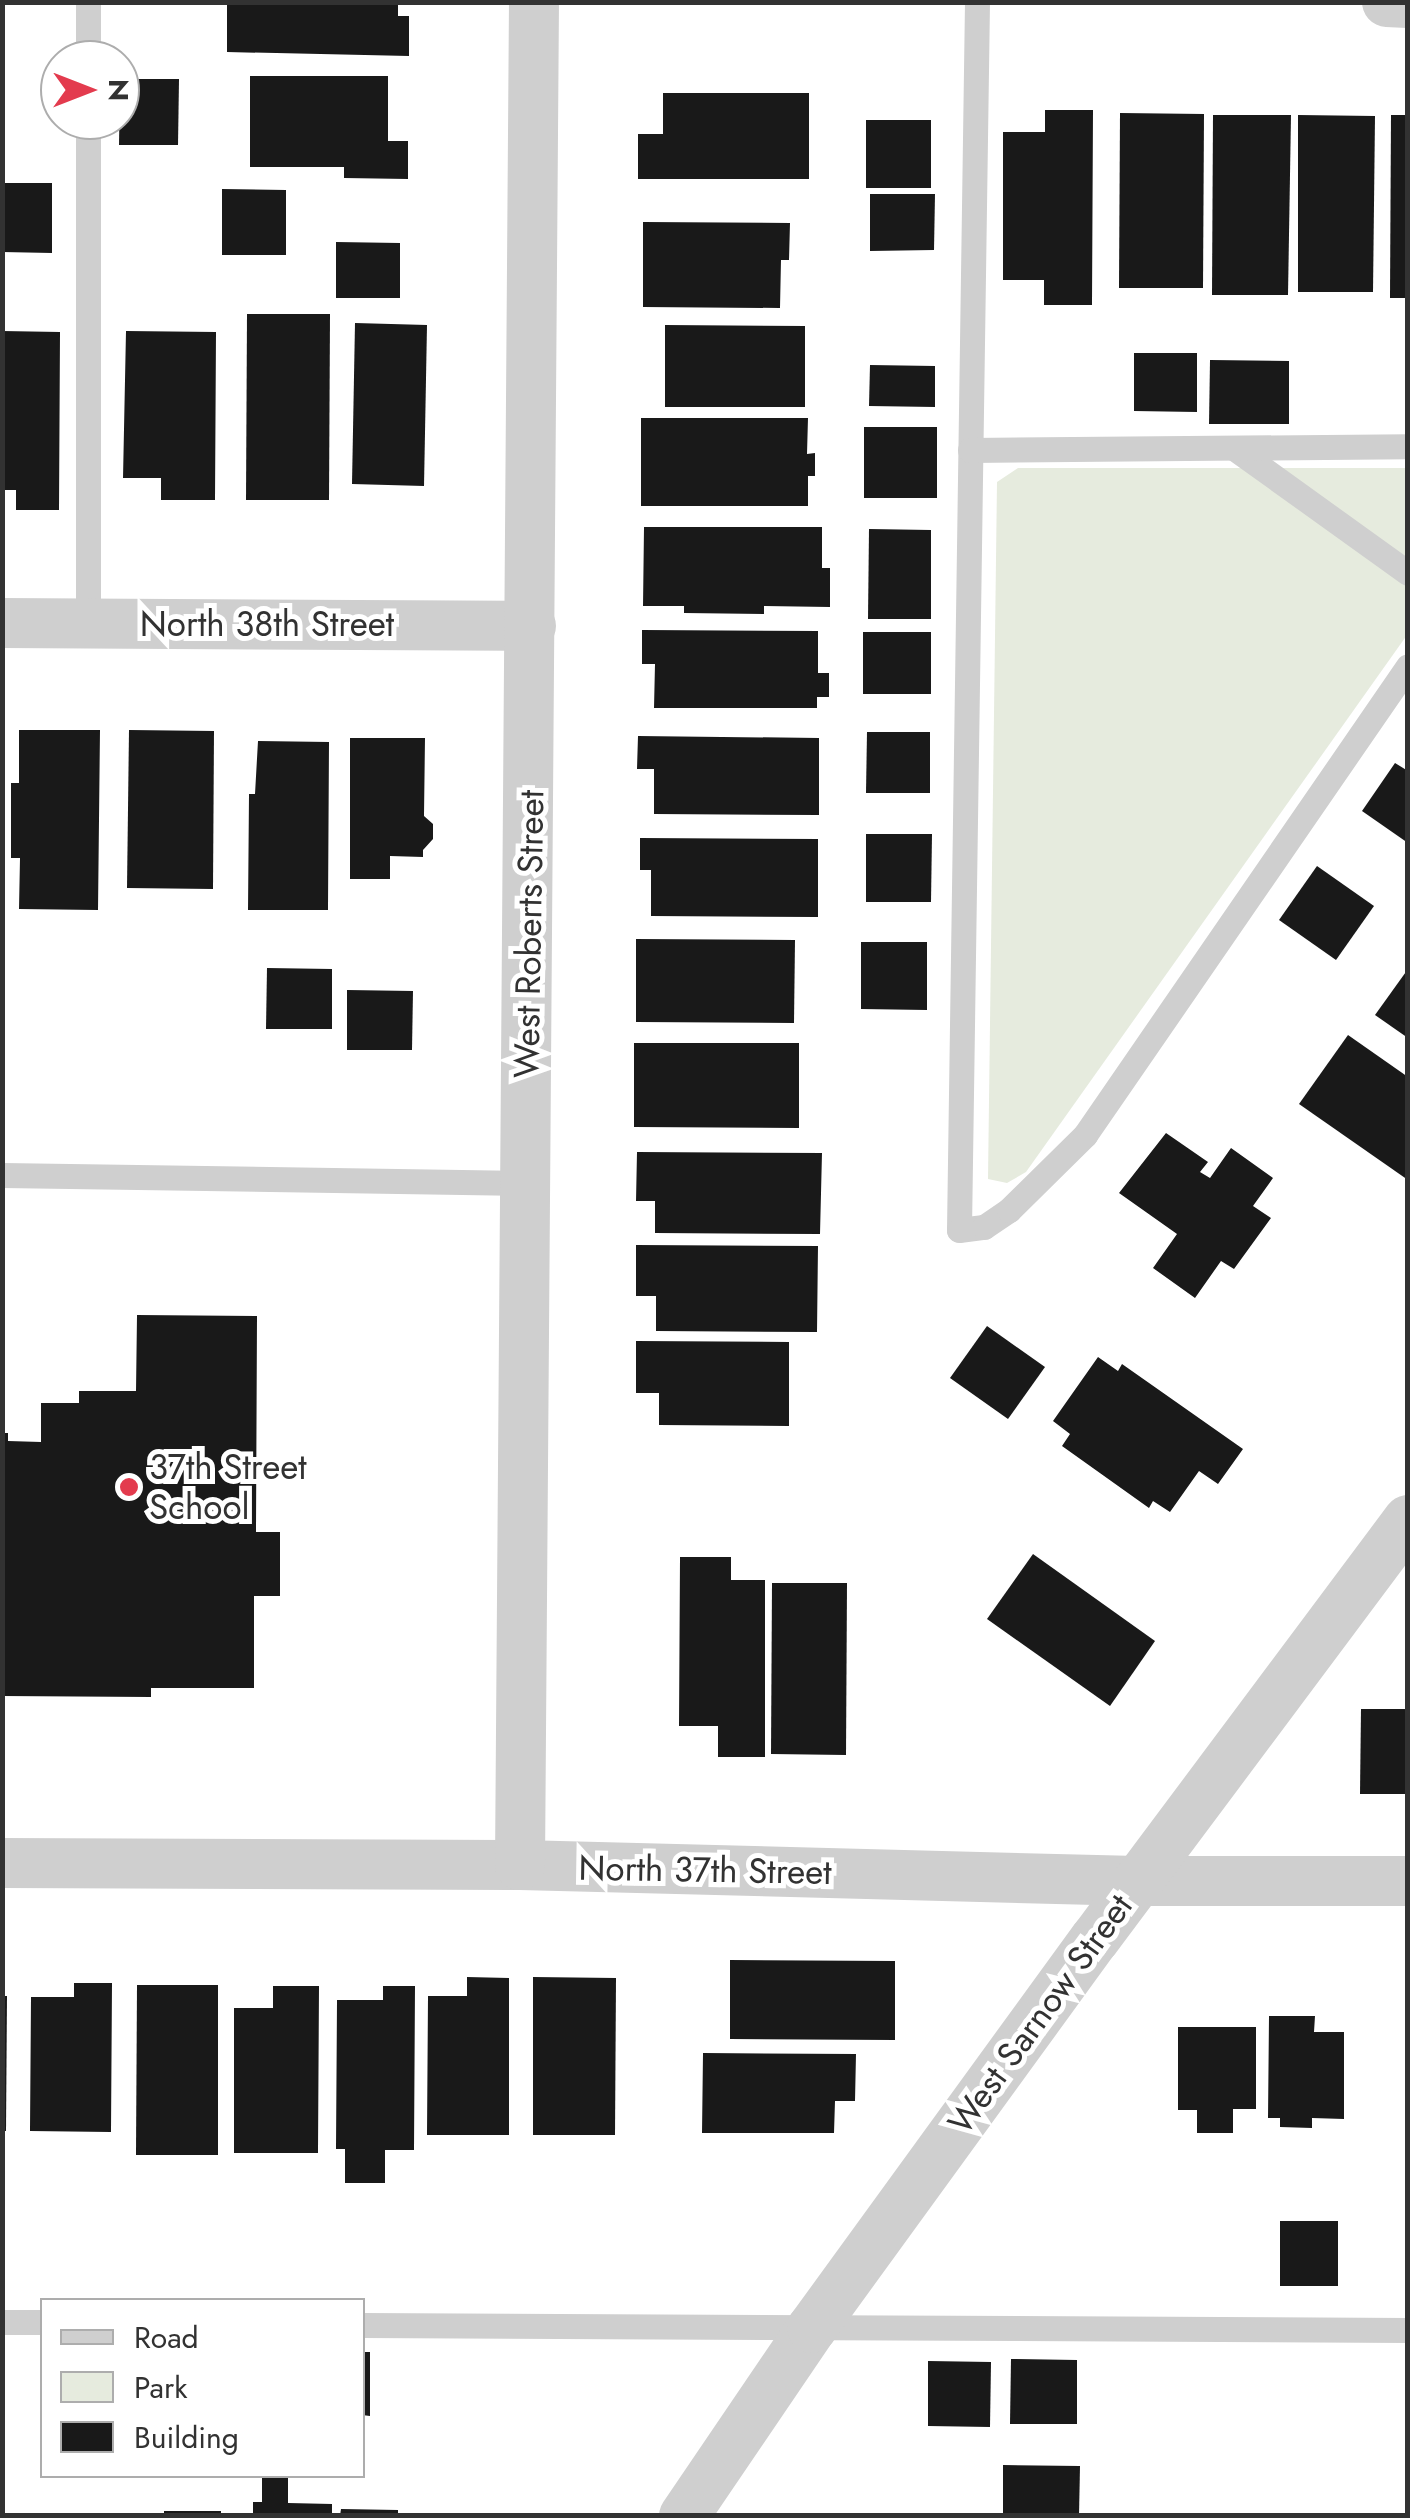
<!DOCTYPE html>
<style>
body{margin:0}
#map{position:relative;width:1410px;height:2518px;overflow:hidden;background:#fff;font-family:Jost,sans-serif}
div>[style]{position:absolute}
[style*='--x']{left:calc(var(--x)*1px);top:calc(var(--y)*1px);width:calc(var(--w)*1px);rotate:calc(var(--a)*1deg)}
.green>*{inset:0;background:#e6ebde}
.building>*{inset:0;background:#191919}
.lane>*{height:25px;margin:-12.5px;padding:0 12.5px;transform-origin:12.5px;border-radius:12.5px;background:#cfcfcf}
.street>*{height:50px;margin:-25px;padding:0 25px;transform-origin:25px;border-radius:25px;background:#cfcfcf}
.dots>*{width:28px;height:28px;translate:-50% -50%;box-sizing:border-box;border:5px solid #fff;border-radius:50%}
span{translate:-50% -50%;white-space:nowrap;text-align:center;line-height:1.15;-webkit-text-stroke:10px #fff;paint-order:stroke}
.street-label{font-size:35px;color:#323232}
.poi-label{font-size:35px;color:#323232}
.left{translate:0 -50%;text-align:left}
.frame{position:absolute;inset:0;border:5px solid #323232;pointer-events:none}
.legend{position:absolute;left:40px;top:2298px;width:325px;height:180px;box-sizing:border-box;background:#fff;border:2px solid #adadad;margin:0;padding:12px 18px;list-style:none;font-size:30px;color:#323232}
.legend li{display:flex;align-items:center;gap:20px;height:50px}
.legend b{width:50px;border:2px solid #adadad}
.north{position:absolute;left:40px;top:40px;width:100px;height:100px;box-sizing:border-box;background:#fff;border:2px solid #adadad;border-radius:50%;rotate:90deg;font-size:28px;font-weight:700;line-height:40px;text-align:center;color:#323232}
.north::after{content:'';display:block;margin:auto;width:35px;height:45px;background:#e33b4e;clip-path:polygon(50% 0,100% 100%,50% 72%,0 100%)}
</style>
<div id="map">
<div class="green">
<i style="clip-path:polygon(1018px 468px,1407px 468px,1407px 635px,1026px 1172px,1007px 1183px,988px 1179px,997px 482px)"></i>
</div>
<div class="building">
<i style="clip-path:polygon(227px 2px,398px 2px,398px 16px,409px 16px,409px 56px,227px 52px)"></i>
<i style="clip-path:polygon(250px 76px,388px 76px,388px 141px,408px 141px,408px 179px,344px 178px,344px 167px,250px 167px)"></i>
<i style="clip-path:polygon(120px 79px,179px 79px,178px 145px,119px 145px)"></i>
<i style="clip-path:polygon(663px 93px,809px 93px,809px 179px,638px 179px,638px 134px,663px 134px)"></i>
<i style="clip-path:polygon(1045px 110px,1093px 110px,1092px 305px,1044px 305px,1044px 280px,1003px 280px,1003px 132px,1045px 132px)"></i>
<i style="clip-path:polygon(1120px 113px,1204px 114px,1203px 288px,1119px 288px)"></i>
<i style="clip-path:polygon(1213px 115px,1291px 115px,1288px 295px,1212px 295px)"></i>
<i style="clip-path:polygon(1298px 115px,1375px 116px,1373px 292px,1298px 292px)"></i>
<i style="clip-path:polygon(1391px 115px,1408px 115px,1408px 298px,1390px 298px)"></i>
<i style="clip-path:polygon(866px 120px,931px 120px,931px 188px,866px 188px)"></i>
<i style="clip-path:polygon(2px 183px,52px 183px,52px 253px,2px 252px)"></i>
<i style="clip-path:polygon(222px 189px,286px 190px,286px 255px,222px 255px)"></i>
<i style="clip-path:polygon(870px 194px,935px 194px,934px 250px,870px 251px)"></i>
<i style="clip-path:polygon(643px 222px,790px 223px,789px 260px,781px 260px,780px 308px,643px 307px)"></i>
<i style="clip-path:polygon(336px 242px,400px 243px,400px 298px,336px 298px)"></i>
<i style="clip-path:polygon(247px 314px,330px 314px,329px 500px,246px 500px)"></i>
<i style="clip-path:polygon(355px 323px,427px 325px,424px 486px,352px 484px)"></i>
<i style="clip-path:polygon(665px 325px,805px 326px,805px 407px,665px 407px)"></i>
<i style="clip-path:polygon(2px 331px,60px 332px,59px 510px,16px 510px,16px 490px,2px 490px)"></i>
<i style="clip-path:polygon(126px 331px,216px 332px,215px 500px,161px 500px,161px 478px,123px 478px)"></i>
<i style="clip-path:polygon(1134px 353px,1197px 353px,1197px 412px,1134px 411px)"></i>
<i style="clip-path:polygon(1210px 360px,1289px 361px,1289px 424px,1209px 424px)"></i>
<i style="clip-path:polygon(870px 365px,935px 366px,935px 407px,869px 406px)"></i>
<i style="clip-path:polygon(641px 418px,808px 418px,807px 454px,815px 453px,815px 476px,808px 476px,808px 506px,641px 506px)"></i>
<i style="clip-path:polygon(864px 427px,937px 427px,937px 498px,864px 498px)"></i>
<i style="clip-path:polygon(644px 527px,822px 527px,822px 568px,830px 568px,830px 607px,764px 606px,764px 614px,684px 613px,684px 606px,643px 606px)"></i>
<i style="clip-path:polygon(869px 529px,931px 530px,931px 619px,868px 619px)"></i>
<i style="clip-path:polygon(642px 630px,818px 631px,818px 673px,829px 673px,829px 697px,817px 697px,817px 708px,654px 708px,655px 664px,642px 664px)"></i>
<i style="clip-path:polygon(863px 632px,931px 632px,931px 694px,863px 694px)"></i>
<i style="clip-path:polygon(19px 730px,100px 730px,98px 910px,19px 909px,20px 858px,11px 858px,11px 783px,19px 783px)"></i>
<i style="clip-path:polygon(129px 730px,214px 731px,213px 889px,127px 888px)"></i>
<i style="clip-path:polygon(867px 732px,930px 732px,930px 793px,866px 793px)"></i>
<i style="clip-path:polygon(638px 736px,819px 738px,819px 815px,654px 814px,654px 769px,637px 769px)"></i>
<i style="clip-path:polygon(350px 738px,425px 738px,424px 816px,433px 824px,433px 839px,423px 850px,423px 857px,390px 856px,390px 879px,350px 879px)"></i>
<i style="clip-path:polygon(258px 741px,329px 742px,328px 910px,248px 910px,249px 794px,255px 794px)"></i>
<i style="clip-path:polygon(1395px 763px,1408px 771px,1408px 843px,1362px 811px)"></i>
<i style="clip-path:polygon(866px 834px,932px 834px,931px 902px,866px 902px)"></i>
<i style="clip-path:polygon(640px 838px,818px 839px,818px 917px,651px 916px,651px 870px,640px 870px)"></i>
<i style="clip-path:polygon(1317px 866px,1374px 906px,1336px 960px,1279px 920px)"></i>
<i style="clip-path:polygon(636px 939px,795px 940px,794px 1023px,636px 1022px)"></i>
<i style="clip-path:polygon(861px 942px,927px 942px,927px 1010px,861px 1009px)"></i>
<i style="clip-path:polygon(267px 968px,332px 969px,332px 1029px,266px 1029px)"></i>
<i style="clip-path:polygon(1408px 969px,1408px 1038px,1375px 1015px)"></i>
<i style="clip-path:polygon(347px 990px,413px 991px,412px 1050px,347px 1050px)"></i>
<i style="clip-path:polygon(1348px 1035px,1408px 1077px,1408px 1180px,1299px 1104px)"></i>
<i style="clip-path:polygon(634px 1043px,799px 1043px,799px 1128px,634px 1127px)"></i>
<i style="clip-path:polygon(1166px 1133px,1208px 1162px,1200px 1172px,1210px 1178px,1231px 1148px,1273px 1178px,1253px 1206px,1271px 1218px,1234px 1269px,1221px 1261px,1195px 1298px,1153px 1268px,1177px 1234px,1119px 1193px)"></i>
<i style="clip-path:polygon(637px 1152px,822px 1153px,820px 1234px,655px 1233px,655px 1201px,636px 1201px)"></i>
<i style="clip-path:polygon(636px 1245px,818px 1246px,817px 1332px,656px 1331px,656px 1296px,636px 1296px)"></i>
<i style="clip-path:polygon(137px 1315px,257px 1316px,256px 1532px,280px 1532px,280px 1596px,254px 1596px,254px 1688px,151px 1688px,151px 1697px,2px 1696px,2px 1433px,8px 1433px,8px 1441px,41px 1442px,41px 1403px,79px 1403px,79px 1391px,136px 1391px)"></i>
<i style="clip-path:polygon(987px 1326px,1045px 1367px,1008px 1419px,950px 1378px)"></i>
<i style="clip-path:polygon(636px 1341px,789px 1342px,789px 1426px,659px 1425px,659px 1393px,636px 1393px)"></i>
<i style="clip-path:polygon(1098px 1357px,1118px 1371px,1122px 1364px,1243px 1449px,1218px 1484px,1199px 1471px,1170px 1512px,1153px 1501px,1149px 1508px,1062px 1446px,1070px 1434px,1053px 1421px)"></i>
<i style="clip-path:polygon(1033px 1554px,1155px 1641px,1110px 1706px,987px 1619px)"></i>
<i style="clip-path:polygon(680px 1557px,731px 1557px,731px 1580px,765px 1580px,765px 1757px,718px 1757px,718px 1726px,679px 1726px)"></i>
<i style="clip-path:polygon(772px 1583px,847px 1583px,846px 1755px,771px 1754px)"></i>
<i style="clip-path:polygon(1361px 1709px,1408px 1709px,1408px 1794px,1360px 1794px)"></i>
<i style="clip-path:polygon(730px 1960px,895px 1961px,895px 2040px,730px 2039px)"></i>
<i style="clip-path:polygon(467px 1977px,509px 1978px,509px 2135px,427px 2135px,428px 1996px,467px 1996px)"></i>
<i style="clip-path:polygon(533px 1977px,616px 1978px,615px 2135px,533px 2135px)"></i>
<i style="clip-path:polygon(74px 1983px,112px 1983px,111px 2132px,30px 2131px,31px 1997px,74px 1997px)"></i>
<i style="clip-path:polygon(137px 1985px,218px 1985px,218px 2155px,136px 2155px)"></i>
<i style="clip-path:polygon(273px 1986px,319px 1986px,318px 2153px,234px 2153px,234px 2008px,273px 2008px)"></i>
<i style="clip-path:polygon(383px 1986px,415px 1986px,414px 2150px,385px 2150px,385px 2183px,345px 2183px,345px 2149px,336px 2149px,337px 2000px,383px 2000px)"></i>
<i style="clip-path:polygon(3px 1996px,7px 1996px,6px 2131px,3px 2131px)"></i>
<i style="clip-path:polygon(1269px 2016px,1315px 2016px,1314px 2032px,1344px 2032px,1344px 2119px,1312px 2118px,1312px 2128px,1280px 2127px,1280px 2118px,1268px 2118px)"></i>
<i style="clip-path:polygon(1178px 2027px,1256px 2027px,1256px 2109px,1233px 2109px,1233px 2133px,1197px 2133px,1197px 2110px,1178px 2110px)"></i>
<i style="clip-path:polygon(703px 2053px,856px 2054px,855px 2101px,835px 2101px,834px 2133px,702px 2133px)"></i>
<i style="clip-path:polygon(1280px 2221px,1338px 2221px,1338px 2286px,1280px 2286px)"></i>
<i style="clip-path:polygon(362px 2352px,370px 2352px,370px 2416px,362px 2415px)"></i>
<i style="clip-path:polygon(1011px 2359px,1077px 2360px,1077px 2424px,1010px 2424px)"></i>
<i style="clip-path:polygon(928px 2361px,991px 2362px,990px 2427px,928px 2426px)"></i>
<i style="clip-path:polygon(1003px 2465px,1080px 2466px,1079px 2516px,1003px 2516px)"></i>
<i style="clip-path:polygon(262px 2478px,288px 2478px,288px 2503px,332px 2504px,332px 2516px,253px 2516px,253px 2502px,262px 2502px)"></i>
<i style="clip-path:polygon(341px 2509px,398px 2510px,398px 2516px,340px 2516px)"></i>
<i style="clip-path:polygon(164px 2511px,221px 2511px,221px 2516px,164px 2516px)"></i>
</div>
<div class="lane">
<i style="--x:88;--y:2;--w:58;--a:90"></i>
<i style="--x:977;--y:2;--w:1228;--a:90.84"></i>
<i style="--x:959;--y:1230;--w:25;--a:-7"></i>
<i style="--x:984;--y:1227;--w:30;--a:-34"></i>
<i style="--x:1009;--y:1210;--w:107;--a:-44.6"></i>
<i style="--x:1085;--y:1135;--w:569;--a:-55.44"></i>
<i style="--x:88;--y:120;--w:503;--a:90"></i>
<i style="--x:1234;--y:448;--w:214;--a:35.7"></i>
<i style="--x:970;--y:450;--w:438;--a:-0.5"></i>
<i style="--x:2;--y:1175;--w:524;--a:0.87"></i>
<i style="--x:2;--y:2322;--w:40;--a:0"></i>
<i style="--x:362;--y:2325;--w:1046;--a:0.27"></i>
</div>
<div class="street">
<i style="--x:1387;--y:2;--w:21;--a:3"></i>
<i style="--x:2;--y:623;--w:529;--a:0.32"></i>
<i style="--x:2;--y:1863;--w:518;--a:0.22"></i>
<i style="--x:520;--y:1865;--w:617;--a:1.49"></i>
<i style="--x:1137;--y:1881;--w:271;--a:0"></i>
<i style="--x:520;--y:1865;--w:1863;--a:-89.57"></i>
<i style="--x:684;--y:2516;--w:227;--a:-55.8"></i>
<i style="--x:812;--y:2328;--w:481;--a:-54"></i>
<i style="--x:1095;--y:1939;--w:523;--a:-53.24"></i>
</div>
<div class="dots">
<i style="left:129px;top:1487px;background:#e33b4e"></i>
</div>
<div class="street-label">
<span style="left:267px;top:624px">North 38th Street</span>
<span style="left:529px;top:934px;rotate:-89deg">West Roberts Street</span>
<span style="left:705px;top:1870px;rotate:1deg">North 37th Street</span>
<span style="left:1040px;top:2014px;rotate:-54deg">West Sarnow Street</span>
</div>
<div class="poi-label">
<span class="left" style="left:149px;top:1487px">37th Street<br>School</span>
</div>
<div class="frame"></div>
<ul class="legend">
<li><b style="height:12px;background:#cfcfcf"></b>Road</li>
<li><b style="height:28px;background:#e6ebde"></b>Park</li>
<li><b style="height:28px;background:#191919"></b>Building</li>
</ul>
<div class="north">N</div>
</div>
